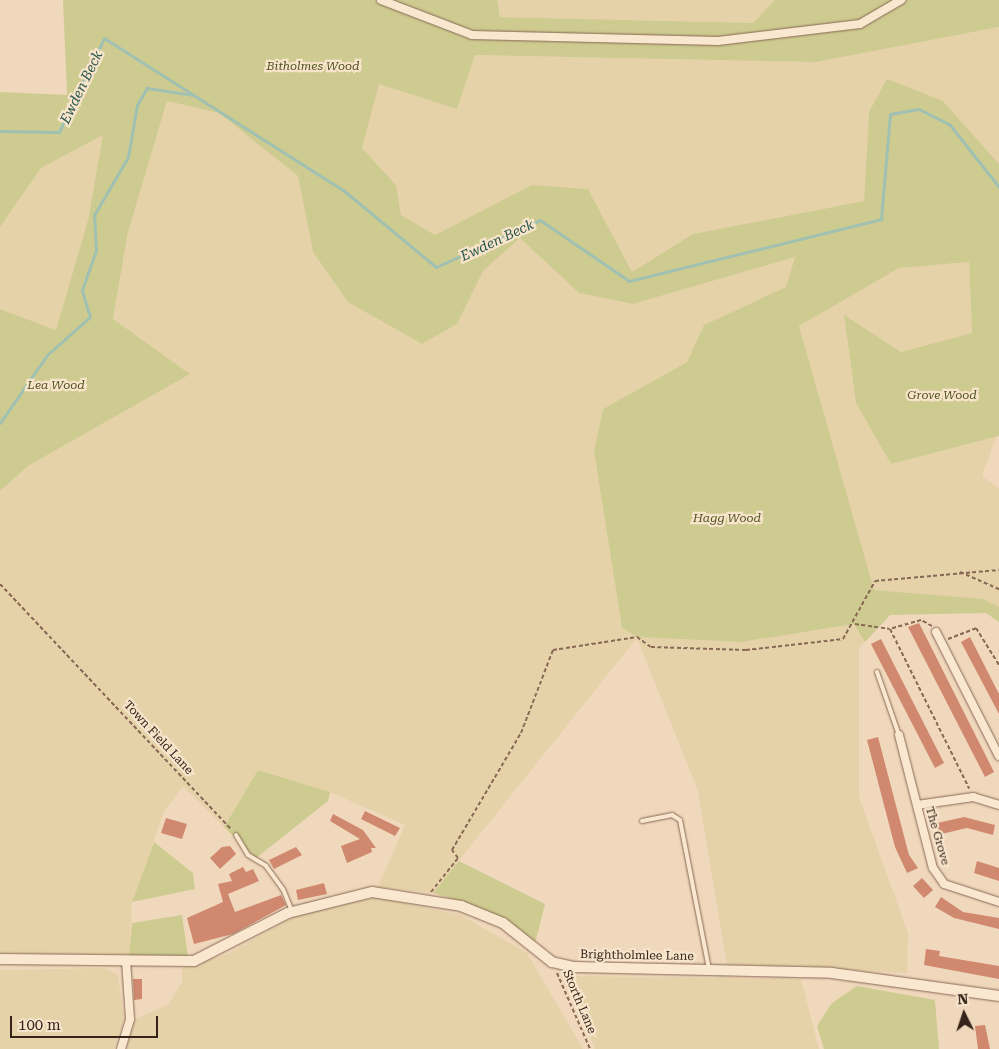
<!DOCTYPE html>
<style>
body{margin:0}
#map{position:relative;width:999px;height:1049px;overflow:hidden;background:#f0d8bc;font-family:"Roboto Serif",serif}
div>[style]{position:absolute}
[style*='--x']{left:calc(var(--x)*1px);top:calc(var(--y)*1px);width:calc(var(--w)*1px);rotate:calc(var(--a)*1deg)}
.farmland>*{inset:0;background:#e6d2a9}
.green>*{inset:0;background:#cecb90}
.stream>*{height:3px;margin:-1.5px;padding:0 1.5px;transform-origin:1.5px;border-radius:1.5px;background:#a0c0b2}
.building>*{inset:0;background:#d0886f}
.path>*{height:2px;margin-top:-1px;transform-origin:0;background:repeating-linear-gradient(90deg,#886855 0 4px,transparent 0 6.5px)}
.roads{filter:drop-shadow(0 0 1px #886855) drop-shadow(0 0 1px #886855)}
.service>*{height:4px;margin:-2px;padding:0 2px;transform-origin:2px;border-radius:2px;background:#fae7cf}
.minor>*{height:8px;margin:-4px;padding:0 4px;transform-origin:4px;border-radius:4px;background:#fae7cf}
.tertiary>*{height:10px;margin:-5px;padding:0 5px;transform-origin:5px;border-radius:5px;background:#fae7cf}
span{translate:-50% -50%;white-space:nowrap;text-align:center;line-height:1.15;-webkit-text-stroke:4.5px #f7e4cb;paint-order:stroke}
.park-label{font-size:12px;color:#4f5420;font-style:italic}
.street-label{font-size:12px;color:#36231a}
.water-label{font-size:14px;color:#29574d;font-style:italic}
.north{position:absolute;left:939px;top:989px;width:50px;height:50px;-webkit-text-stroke:4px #f7e4cb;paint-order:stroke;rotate:356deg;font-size:14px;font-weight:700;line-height:20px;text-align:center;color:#36231a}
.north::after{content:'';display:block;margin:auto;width:18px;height:22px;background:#36231a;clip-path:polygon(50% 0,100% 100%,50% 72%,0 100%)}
.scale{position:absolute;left:10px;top:1016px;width:148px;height:22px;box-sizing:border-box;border:2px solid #36231a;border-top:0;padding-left:6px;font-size:15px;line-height:18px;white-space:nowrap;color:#36231a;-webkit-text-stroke:4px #f7e4cb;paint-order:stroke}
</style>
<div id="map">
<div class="farmland">
<i style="clip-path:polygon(497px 0,775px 0,753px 23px,500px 17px)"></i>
<i style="clip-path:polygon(999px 27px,999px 164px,943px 101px,869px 112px,864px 201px,693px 234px,632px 272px,588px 189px,532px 185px,435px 235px,401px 215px,396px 185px,362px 148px,379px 83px,457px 109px,475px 55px,816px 62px)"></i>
<i style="clip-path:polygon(167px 101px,219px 113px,298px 176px,313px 252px,348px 302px,422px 344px,457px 324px,483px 271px,520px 238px,579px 293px,633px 304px,795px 257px,786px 287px,704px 325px,687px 362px,603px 409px,594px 451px,622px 628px,637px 637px,741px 642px,854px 624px,865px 642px,859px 648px,859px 797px,908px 933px,907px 973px,727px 965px,698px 791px,637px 638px,433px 893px,378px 887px,405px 825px,330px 792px,258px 770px,224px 827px,183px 786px,164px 812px,132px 902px,129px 956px,0 956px,0 491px,28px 466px,190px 374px,113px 320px,128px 232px)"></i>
<i style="clip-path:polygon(103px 135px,88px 220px,56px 330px,0 309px,0 227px,41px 168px)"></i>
<i style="clip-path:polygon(969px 262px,972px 333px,901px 352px,844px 316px,856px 403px,891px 464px,996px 437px,982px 476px,999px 489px,999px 607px,983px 599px,874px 590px,799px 326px,899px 268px)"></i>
<i style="clip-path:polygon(376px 897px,461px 915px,527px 953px,583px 1049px,127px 1049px,133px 1020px,168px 1005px,182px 982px,182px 968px,228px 954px,295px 916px)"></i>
<i style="clip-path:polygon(105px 968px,118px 975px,124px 1020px,114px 1049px,0 1049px,0 970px)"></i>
<i style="clip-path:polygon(566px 976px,801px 979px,819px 1049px,595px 1049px)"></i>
</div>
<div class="green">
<i style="clip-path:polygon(63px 0,497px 0,500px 17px,753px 23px,775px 0,999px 0,999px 27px,816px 62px,475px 55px,457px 109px,379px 84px,362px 148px,396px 185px,401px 215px,435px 235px,532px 185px,588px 189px,632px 272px,693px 234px,864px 201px,869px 112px,887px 79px,943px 101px,999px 164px,999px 436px,891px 464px,856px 403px,844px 315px,901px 352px,972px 333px,969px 262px,899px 268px,799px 326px,874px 590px,983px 599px,999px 607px,999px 622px,986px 613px,890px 615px,865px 642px,854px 624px,741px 642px,637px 637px,622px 628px,594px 451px,603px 409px,687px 362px,704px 325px,786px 287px,795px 257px,633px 304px,579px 293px,520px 238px,483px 271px,457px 324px,422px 344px,348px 302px,313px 252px,298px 176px,219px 113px,167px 101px,128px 232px,113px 319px,190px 374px,28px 466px,0 491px,0 309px,56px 330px,88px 220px,103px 135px,41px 168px,0 227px,0 92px,67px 95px)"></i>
<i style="clip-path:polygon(258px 770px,330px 792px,328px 801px,256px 858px,224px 827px)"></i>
<i style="clip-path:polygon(154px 842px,193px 873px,195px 889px,132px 902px)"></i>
<i style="clip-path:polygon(459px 861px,545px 904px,535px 943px,467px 903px,433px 893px)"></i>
<i style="clip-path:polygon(182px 915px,188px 957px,129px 956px,132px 923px)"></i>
<i style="clip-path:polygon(857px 986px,935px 1000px,939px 1049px,824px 1049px,817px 1026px,832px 1003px)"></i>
</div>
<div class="stream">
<i style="--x:0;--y:131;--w:59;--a:1"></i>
<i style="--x:59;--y:132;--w:104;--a:-64.4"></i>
<i style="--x:104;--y:38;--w:283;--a:32.5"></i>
<i style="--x:343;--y:190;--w:121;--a:39.6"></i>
<i style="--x:436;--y:267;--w:114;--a:-24.3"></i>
<i style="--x:540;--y:220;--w:108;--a:34.4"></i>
<i style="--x:629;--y:281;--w:260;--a:-13.8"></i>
<i style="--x:881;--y:219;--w:105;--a:-85.1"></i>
<i style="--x:890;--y:114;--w:29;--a:-10"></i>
<i style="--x:919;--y:109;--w:35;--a:27"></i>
<i style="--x:950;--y:125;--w:79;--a:51.7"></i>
<i style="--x:0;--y:423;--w:83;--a:-55.3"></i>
<i style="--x:47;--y:355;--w:57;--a:-41.5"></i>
<i style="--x:90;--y:317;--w:28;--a:-107"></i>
<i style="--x:82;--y:290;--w:42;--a:-70.7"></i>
<i style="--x:96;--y:250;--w:35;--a:-93"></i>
<i style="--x:94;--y:215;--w:67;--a:-59.6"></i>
<i style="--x:128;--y:157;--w:53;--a:-80.2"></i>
<i style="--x:137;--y:105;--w:20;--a:-60"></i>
<i style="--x:147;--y:88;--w:47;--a:8.7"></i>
</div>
<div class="building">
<i style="clip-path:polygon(919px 623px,994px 772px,985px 777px,908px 627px)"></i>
<i style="clip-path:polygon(970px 637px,999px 694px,999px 714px,961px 642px)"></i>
<i style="clip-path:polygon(881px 639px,944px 763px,935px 768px,871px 644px)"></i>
<i style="clip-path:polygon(878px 737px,909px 855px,918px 868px,907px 873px,895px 847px,867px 740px)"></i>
<i style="clip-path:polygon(365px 811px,400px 828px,395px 836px,361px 819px)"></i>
<i style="clip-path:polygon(333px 814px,363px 830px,376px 848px,371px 848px,372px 852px,347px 863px,341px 846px,360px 839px,330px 821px)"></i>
<i style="clip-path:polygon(964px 817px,995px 825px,993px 835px,967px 828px,937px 835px,933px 824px)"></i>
<i style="clip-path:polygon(166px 818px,187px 824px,182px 839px,161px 833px)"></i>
<i style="clip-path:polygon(230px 846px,236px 854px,220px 869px,210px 858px,222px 847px)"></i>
<i style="clip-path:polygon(296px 847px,302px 855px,274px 869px,269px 860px)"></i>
<i style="clip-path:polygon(977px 861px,999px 868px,999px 881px,974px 873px)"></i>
<i style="clip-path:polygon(243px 867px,246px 872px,253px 869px,259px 881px,228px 894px,235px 912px,281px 895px,286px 905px,233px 934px,194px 944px,187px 918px,223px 902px,218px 884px,232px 881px,229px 874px)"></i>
<i style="clip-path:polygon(922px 878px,933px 890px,924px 898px,913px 886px)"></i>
<i style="clip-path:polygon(324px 883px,327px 894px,298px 900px,296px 890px)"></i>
<i style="clip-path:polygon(941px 897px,963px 912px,999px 918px,999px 929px,954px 918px,935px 907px)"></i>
<i style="clip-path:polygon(926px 949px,940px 951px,939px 956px,999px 966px,999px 979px,924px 965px)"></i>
<i style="clip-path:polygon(133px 979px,142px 979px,142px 999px,134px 1000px)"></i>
<i style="clip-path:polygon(985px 1025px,990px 1049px,978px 1049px,975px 1026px)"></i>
</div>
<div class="path">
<i style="--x:960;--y:572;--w:43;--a:23.6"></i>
<i style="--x:0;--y:584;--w:337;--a:46.7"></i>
<i style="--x:855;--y:624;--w:35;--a:8"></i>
<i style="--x:932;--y:626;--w:13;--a:-151"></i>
<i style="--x:921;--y:620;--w:32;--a:164"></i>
<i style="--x:890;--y:629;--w:178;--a:63.6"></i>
<i style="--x:948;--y:639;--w:30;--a:-21"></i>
<i style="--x:976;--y:628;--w:44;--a:58.1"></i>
<i style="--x:431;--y:892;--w:43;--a:-51.5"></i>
<i style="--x:458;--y:858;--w:10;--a:-127"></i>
<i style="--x:452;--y:850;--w:136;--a:-59.5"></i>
<i style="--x:521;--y:733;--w:89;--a:-68.9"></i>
<i style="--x:553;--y:650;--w:85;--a:-8.8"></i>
<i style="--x:637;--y:637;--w:17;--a:36"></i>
<i style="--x:651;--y:647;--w:95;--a:1.8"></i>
<i style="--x:746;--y:650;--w:98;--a:-6.5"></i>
<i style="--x:843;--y:639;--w:66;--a:-61.1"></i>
<i style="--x:875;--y:581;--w:124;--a:-5.1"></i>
<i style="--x:557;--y:973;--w:83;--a:66.5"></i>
</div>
<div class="roads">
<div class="service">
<i style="--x:877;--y:672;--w:67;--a:70.8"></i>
<i style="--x:642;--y:821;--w:31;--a:-11"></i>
<i style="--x:672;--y:815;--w:9;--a:32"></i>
<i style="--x:680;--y:820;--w:152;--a:79"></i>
<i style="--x:236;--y:835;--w:23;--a:59"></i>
<i style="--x:248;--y:855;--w:21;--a:31"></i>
<i style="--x:266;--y:866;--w:29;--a:54"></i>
<i style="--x:283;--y:889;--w:24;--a:68"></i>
</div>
<div class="minor">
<i style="--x:381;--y:0;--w:97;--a:21"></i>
<i style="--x:472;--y:35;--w:246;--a:1.4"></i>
<i style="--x:718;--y:41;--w:143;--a:-6.8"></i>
<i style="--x:860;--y:24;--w:48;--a:-30.3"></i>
<i style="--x:936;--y:632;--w:139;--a:63.1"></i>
<i style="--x:899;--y:735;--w:137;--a:75.7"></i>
<i style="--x:933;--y:868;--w:19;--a:55"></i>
<i style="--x:944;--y:884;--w:58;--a:18.1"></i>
<i style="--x:917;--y:805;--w:57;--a:-8.1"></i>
<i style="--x:973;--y:797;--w:27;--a:17"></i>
<i style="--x:121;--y:1049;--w:31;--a:-73"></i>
<i style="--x:130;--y:1019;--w:59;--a:-93.9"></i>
</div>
<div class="tertiary">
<i style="--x:0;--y:959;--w:194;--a:0.6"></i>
<i style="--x:194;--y:961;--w:106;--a:-27.1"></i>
<i style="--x:288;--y:913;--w:87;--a:-14"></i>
<i style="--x:372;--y:892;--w:90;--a:8.9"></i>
<i style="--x:461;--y:906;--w:45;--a:22"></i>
<i style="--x:503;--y:923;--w:63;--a:38.5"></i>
<i style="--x:552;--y:962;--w:23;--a:13"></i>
<i style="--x:574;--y:967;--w:258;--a:1.3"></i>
<i style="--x:832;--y:973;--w:169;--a:7.8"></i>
</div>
</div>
<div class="park-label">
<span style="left:313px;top:67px">Bitholmes Wood</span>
<span style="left:56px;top:386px">Lea Wood</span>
<span style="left:942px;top:396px">Grove Wood</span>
<span style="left:727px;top:519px">Hagg Wood</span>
</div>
<div class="street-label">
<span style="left:158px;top:738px;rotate:47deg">Town Field Lane</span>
<span style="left:937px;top:836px;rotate:74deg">The Grove</span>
<span style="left:637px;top:956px;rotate:1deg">Brightholmlee Lane</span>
<span style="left:579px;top:1002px;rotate:67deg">Storth Lane</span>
</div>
<div class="water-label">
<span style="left:81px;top:87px;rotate:-64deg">Ewden Beck</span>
<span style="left:497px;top:240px;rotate:-25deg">Ewden Beck</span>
</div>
<div class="north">N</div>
<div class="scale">100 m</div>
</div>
